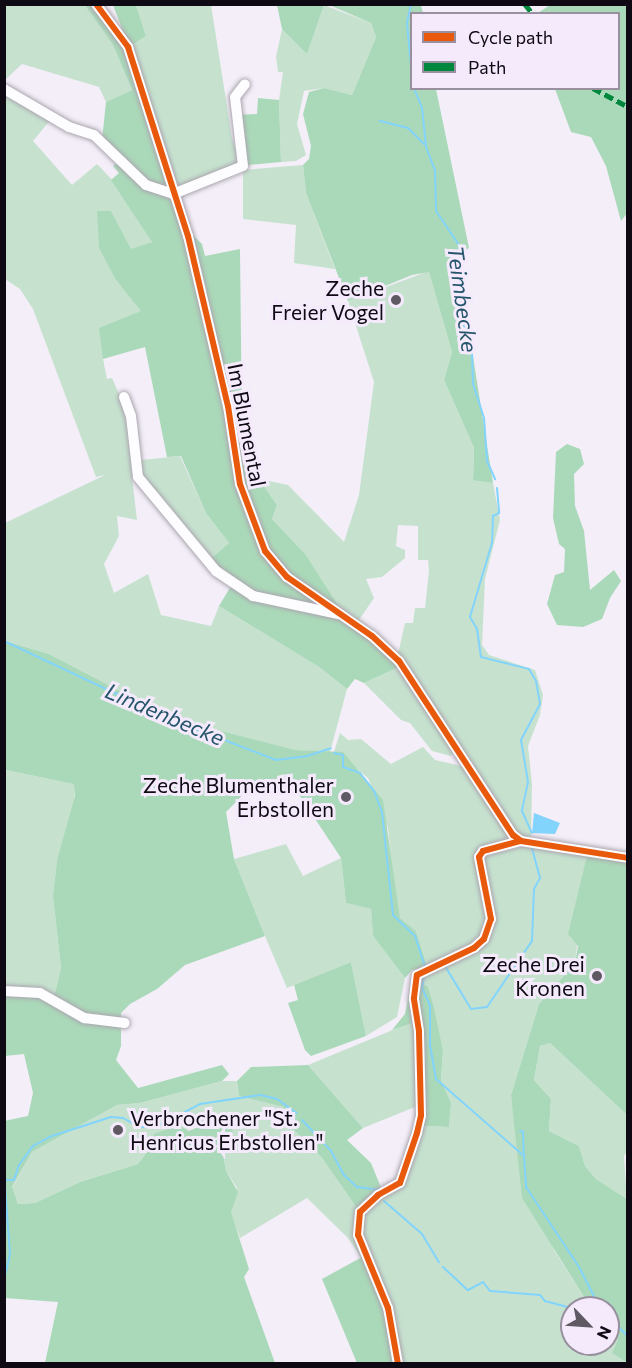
<!DOCTYPE html>
<style>
body{margin:0}
#map{position:relative;width:632px;height:1368px;overflow:hidden;background:#f3eef8;font-family:Commissioner,sans-serif}
div>[style]{position:absolute}
[style*='--x']{left:calc(var(--x)*1px);top:calc(var(--y)*1px);width:calc(var(--w)*1px);rotate:calc(var(--a)*1deg)}
.green>*{inset:0;background:#c6e2cf}
.forest>*{inset:0;background:#aad9b9}
.water>*{inset:0;background:#82d4fc}
.stream>*{height:2px;margin:-1px;padding:0 1px;transform-origin:1px;border-radius:1px;background:#82d4fc}
.roads{filter:drop-shadow(0 0 2px #aba6af) drop-shadow(0 0 2px #aba6af)}
.minor>*{height:10px;margin:-5px;padding:0 5px;transform-origin:5px;border-radius:5px;background:#fdfcfe}
.quiet>*{height:4.5px;margin-top:-2.25px;transform-origin:0;background:repeating-linear-gradient(90deg,#00873e 0 9px,transparent 0 13.5px)}
.cycleway>*{height:6px;margin:-3px;padding:0 3px;transform-origin:3px;border-radius:3px;background:#e8590c}
.dots>*{width:16px;height:16px;translate:-50% -50%;box-sizing:border-box;border:3px solid #f4eafc;border-radius:50%}
span{translate:-50% -50%;white-space:nowrap;text-align:center;line-height:1.15;-webkit-text-stroke:6px #f4eafc;paint-order:stroke}
.poi-label{font-size:21px;color:#0e0912}
.right{translate:-100% -50%;text-align:right}
.left{translate:0 -50%;text-align:left}
.street-label{font-size:21px;color:#0e0912}
.water-label{font-size:22px;color:#25556b;font-style:italic}
.frame{position:absolute;inset:0;border:6px solid #0e0912;pointer-events:none}
.legend{position:absolute;left:410px;top:12px;width:210px;height:78px;box-sizing:border-box;background:#f4eafc;border:2px solid #98909e;margin:0;padding:8px 10px;list-style:none;font-size:18px;color:#0e0912}
.legend li{display:flex;align-items:center;gap:12px;height:30px}
.legend b{width:30px;border:2px solid #98909e}
.north{position:absolute;left:560px;top:1296px;width:60px;height:60px;box-sizing:border-box;background:#f4eafc;border:2px solid #98909e;border-radius:50%;rotate:115deg;font-size:16px;font-weight:700;line-height:24px;text-align:center;color:#0e0912}
.north::after{content:'';display:block;margin:auto;width:21px;height:27px;background:#5e5962;clip-path:polygon(50% 0,100% 100%,50% 72%,0 100%)}
</style>
<div id="map">
<div class="green">
<i style="clip-path:polygon(5px 5px,85px 5px,113px 45px,132px 90px,106px 102px,99px 87px,22px 64px,5px 80px)"></i>
<i style="clip-path:polygon(136px 5px,211px 5px,232px 138px,240px 163px,178px 189px,129px 47px,146px 36px)"></i>
<i style="clip-path:polygon(324px 5px,371px 23px,376px 37px,352px 95px,324px 88px,304px 91px,297px 124px,306px 155px,296px 161px,281px 162px,279px 100px,283px 72px,278px 72px,276px 57px,282px 29px,307px 53px)"></i>
<i style="clip-path:polygon(4px 91px,52px 118px,33px 141px,72px 185px,97px 164px,119px 187px,152px 242px,131px 250px,111px 211px,116px 280px,142px 311px,103px 359px,107px 379px,112px 378px,126px 410px,132px 461px,180px 456px,206px 513px,229px 543px,208px 561px,132px 477px,137px 520px,117px 516px,119px 536px,104px 564px,114px 593px,148px 574px,161px 615px,211px 626px,219px 606px,319px 667px,347px 689px,330px 752px,296px 750px,174px 719px,49px 654px,5px 641px,5px 523px,105px 475px,96px 477px,33px 309px,20px 289px,5px 279px)"></i>
<i style="clip-path:polygon(303px 165px,306px 193px,335px 269px,294px 263px,296px 225px,243px 219px,243px 170px)"></i>
<i style="clip-path:polygon(429px 271px,452px 352px,444px 380px,474px 448px,473px 479px,493px 483px,500px 520px,485px 579px,482px 645px,489px 655px,535px 670px,543px 695px,540px 715px,528px 746px,532px 784px,531px 840px,514px 833px,398px 654px,405px 623px,413px 623px,415px 608px,425px 608px,429px 571px,428px 560px,418px 560px,418px 526px,398px 525px,396px 546px,405px 550px,405px 558px,382px 577px,366px 579px,374px 598px,359px 620px,374px 633px,345px 616px,306px 555px,272px 519px,277px 505px,259px 479px,288px 485px,344px 542px,359px 495px,374px 382px,348px 301px)"></i>
<i style="clip-path:polygon(399px 667px,453px 751px,451px 756px,432px 751px,410px 723px,401px 720px,364px 683px)"></i>
<i style="clip-path:polygon(340px 733px,348px 740px,361px 739px,391px 764px,423px 747px,435px 760px,462px 766px,512px 838px,481px 849px,489px 934px,482px 857px,525px 846px,588px 852px,575px 963px,539px 1004px,511px 1095px,521px 1169px,554px 1250px,591px 1308px,572px 1308px,572px 1344px,608px 1344px,608px 1330px,618px 1340px,627px 1363px,401px 1363px,387px 1292px,360px 1234px,362px 1213px,401px 1184px,422px 1126px,449px 1127px,451px 1103px,441px 1080px,443px 1050px,428px 987px,416px 983px,427px 966px,416px 931px,400px 918px,396px 904px,388px 828px,368px 778px,348px 762px,343px 753px,334px 752px)"></i>
<i style="clip-path:polygon(4px 770px,75px 784px,74px 807px,57px 860px,53px 896px,61px 968px,54px 997px,5px 993px)"></i>
<i style="clip-path:polygon(286px 844px,303px 876px,341px 858px,346px 903px,371px 909px,373px 936px,405px 978px,397px 1017px,366px 1036px,351px 962px,287px 988px,265px 936px,234px 859px)"></i>
<i style="clip-path:polygon(412px 1022px,415px 1107px,363px 1128px,308px 1065px)"></i>
<i style="clip-path:polygon(550px 1043px,627px 1115px,627px 1151px,624px 1156px,627px 1199px,596px 1179px,585px 1166px,579px 1146px,549px 1131px,551px 1099px,534px 1080px,540px 1046px)"></i>
<i style="clip-path:polygon(222px 1081px,237px 1081px,239px 1096px,283px 1107px,294px 1130px,322px 1158px,359px 1211px,364px 1256px,361px 1258px,348px 1238px,307px 1198px,240px 1238px,230px 1212px,237px 1188px,226px 1171px,223px 1154px,233px 1133px,231px 1115px,207px 1121px,150px 1148px,138px 1164px,80px 1182px,35px 1203px,18px 1204px,12px 1188px,32px 1152px,117px 1105px,140px 1103px)"></i>
</div>
<div class="forest">
<i style="clip-path:polygon(85px 5px,93px 5px,103px 15px,90px 8px,110px 24px,124px 44px,169px 189px,159px 190px,102px 140px,106px 102px,132px 90px,113px 45px)"></i>
<i style="clip-path:polygon(113px 5px,136px 5px,146px 36px,129px 47px)"></i>
<i style="clip-path:polygon(277px 5px,324px 5px,307px 54px,282px 29px)"></i>
<i style="clip-path:polygon(329px 5px,421px 5px,423px 13px,412px 14px,412px 88px,436px 89px,469px 248px,463px 252px,456px 292px,472px 350px,493px 483px,473px 480px,474px 448px,444px 380px,452px 352px,429px 272px,412px 275px,348px 301px,306px 193px,303px 165px,309px 159px,311px 146px,303px 114px,309px 92px,324px 88px,352px 95px,376px 37px,371px 23px)"></i>
<i style="clip-path:polygon(550px 5px,627px 5px,628px 212px,621px 221px,606px 166px,591px 137px,571px 132px,555px 89px,618px 88px,618px 14px,538px 13px)"></i>
<i style="clip-path:polygon(258px 98px,279px 100px,281px 162px,247px 165px,237px 115px,257px 114px)"></i>
<i style="clip-path:polygon(120px 160px,155px 192px,171px 199px,189px 231px,202px 244px,205px 256px,240px 249px,242px 430px,250px 473px,259px 479px,277px 505px,272px 519px,306px 555px,345px 616px,399px 667px,364px 683px,355px 679px,347px 689px,319px 667px,219px 606px,231px 586px,208px 561px,229px 543px,206px 513px,181px 456px,167px 457px,145px 347px,103px 359px,99px 328px,141px 311px,116px 280px,99px 248px,97px 211px,111px 211px,131px 249px,152px 242px,111px 180px,119px 173px,113px 166px)"></i>
<i style="clip-path:polygon(567px 444px,580px 449px,584px 464px,574px 474px,575px 506px,584px 531px,590px 590px,614px 570px,621px 581px,610px 598px,602px 619px,583px 627px,557px 625px,547px 604px,555px 575px,564px 572px,565px 549px,559px 544px,553px 518px,556px 452px)"></i>
<i style="clip-path:polygon(5px 641px,49px 654px,174px 719px,296px 750px,343px 752px,383px 800px,400px 918px,416px 931px,427px 966px,412px 970px,405px 978px,373px 936px,371px 909px,346px 903px,341px 858px,298px 793px,262px 795px,248px 790px,226px 812px,234px 859px,265px 936px,185px 965px,157px 989px,130px 1004px,121px 1013px,121px 1046px,116px 1060px,138px 1088px,222px 1065px,229px 1074px,222px 1081px,140px 1103px,117px 1105px,32px 1152px,12px 1187px,18px 1204px,35px 1203px,80px 1182px,138px 1164px,150px 1148px,154px 1134px,179px 1125px,188px 1131px,231px 1115px,233px 1133px,223px 1154px,226px 1171px,238px 1192px,231px 1212px,249px 1269px,244px 1277px,275px 1363px,45px 1363px,58px 1302px,5px 1298px,4px 1121px,28px 1116px,33px 1093px,24px 1054px,5px 1056px,5px 993px,54px 997px,61px 968px,53px 896px,57px 860px,75px 796px,74px 784px,5px 770px)"></i>
<i style="clip-path:polygon(588px 852px,627px 860px,627px 1115px,550px 1043px,540px 1046px,534px 1080px,551px 1099px,549px 1131px,579px 1146px,585px 1166px,596px 1179px,627px 1199px,626px 1362px,612px 1353px,618px 1340px,608px 1330px,608px 1308px,591px 1308px,522px 1198px,511px 1095px,539px 1004px,575px 963px,578px 946px,568px 934px)"></i>
<i style="clip-path:polygon(351px 962px,366px 1036px,311px 1056px,305px 1050px,288px 1003px,298px 1000px,294px 985px)"></i>
<i style="clip-path:polygon(412px 978px,428px 987px,433px 1004px,443px 1050px,441px 1080px,451px 1103px,449px 1127px,422px 1126px,420px 1106px,415px 1107px,412px 1023px,392px 1030px,405px 1014px)"></i>
<i style="clip-path:polygon(308px 1065px,363px 1128px,347px 1140px,371px 1163px,382px 1190px,359px 1211px,322px 1158px,294px 1130px,283px 1107px,239px 1096px,237px 1081px,251px 1067px)"></i>
<i style="clip-path:polygon(364px 1256px,386px 1309px,397px 1363px,357px 1363px,322px 1279px)"></i>
</div>
<div class="water">
<i style="clip-path:polygon(534px 813px,560px 823px,555px 834px,532px 833px)"></i>
</div>
<div class="stream">
<i style="--x:411;--y:4;--w:19;--a:102"></i>
<i style="--x:407;--y:23;--w:53;--a:84.6"></i>
<i style="--x:414;--y:88;--w:22;--a:68"></i>
<i style="--x:422;--y:108;--w:39;--a:84"></i>
<i style="--x:426;--y:147;--w:25;--a:69"></i>
<i style="--x:435;--y:170;--w:41;--a:88.6"></i>
<i style="--x:436;--y:211;--w:41;--a:55.9"></i>
<i style="--x:459;--y:245;--w:75;--a:87.7"></i>
<i style="--x:462;--y:320;--w:35;--a:74"></i>
<i style="--x:472;--y:354;--w:30;--a:88"></i>
<i style="--x:473;--y:384;--w:36;--a:72"></i>
<i style="--x:484;--y:418;--w:43;--a:86"></i>
<i style="--x:487;--y:461;--w:20;--a:66"></i>
<i style="--x:380;--y:121;--w:29;--a:14"></i>
<i style="--x:408;--y:128;--w:23;--a:45"></i>
<i style="--x:497;--y:488;--w:25;--a:85"></i>
<i style="--x:499;--y:513;--w:7;--a:153"></i>
<i style="--x:493;--y:516;--w:27;--a:92"></i>
<i style="--x:492;--y:543;--w:77;--a:106.6"></i>
<i style="--x:470;--y:617;--w:14;--a:60"></i>
<i style="--x:477;--y:629;--w:28;--a:82"></i>
<i style="--x:481;--y:657;--w:49;--a:14"></i>
<i style="--x:529;--y:669;--w:14;--a:60"></i>
<i style="--x:536;--y:681;--w:23;--a:80"></i>
<i style="--x:540;--y:704;--w:41;--a:117.8"></i>
<i style="--x:521;--y:740;--w:43;--a:80.5"></i>
<i style="--x:528;--y:782;--w:30;--a:102"></i>
<i style="--x:522;--y:811;--w:24;--a:66"></i>
<i style="--x:4;--y:641;--w:186;--a:25.2"></i>
<i style="--x:172;--y:720;--w:111;--a:21"></i>
<i style="--x:276;--y:760;--w:31;--a:-7"></i>
<i style="--x:307;--y:756;--w:25;--a:-18"></i>
<i style="--x:334;--y:753;--w:9;--a:13"></i>
<i style="--x:343;--y:755;--w:12;--a:90"></i>
<i style="--x:343;--y:767;--w:18;--a:19"></i>
<i style="--x:360;--y:773;--w:23;--a:52"></i>
<i style="--x:374;--y:791;--w:22;--a:69"></i>
<i style="--x:382;--y:812;--w:104;--a:83.9"></i>
<i style="--x:393;--y:915;--w:30;--a:44"></i>
<i style="--x:415;--y:936;--w:32;--a:72"></i>
<i style="--x:445;--y:966;--w:50;--a:58.8"></i>
<i style="--x:471;--y:1009;--w:16;--a:-7"></i>
<i style="--x:487;--y:1007;--w:80;--a:-55.7"></i>
<i style="--x:532;--y:941;--w:52;--a:-87.8"></i>
<i style="--x:534;--y:889;--w:13;--a:-61"></i>
<i style="--x:540;--y:878;--w:31;--a:-105"></i>
<i style="--x:424;--y:977;--w:11;--a:100"></i>
<i style="--x:422;--y:988;--w:19;--a:65"></i>
<i style="--x:430;--y:1005;--w:40;--a:90"></i>
<i style="--x:430;--y:1045;--w:35;--a:80"></i>
<i style="--x:436;--y:1079;--w:117;--a:41.2"></i>
<i style="--x:524;--y:1156;--w:31;--a:86"></i>
<i style="--x:526;--y:1187;--w:96;--a:56.5"></i>
<i style="--x:579;--y:1267;--w:46;--a:62.9"></i>
<i style="--x:302;--y:1120;--w:42;--a:46.9"></i>
<i style="--x:331;--y:1151;--w:27;--a:62"></i>
<i style="--x:344;--y:1175;--w:18;--a:43"></i>
<i style="--x:357;--y:1187;--w:23;--a:7"></i>
<i style="--x:520;--y:1131;--w:3;--a:18"></i>
<i style="--x:523;--y:1132;--w:23;--a:88"></i>
<i style="--x:4;--y:1180;--w:10;--a:0"></i>
<i style="--x:14;--y:1180;--w:16;--a:-72"></i>
<i style="--x:19;--y:1165;--w:24;--a:-54"></i>
<i style="--x:33;--y:1146;--w:18;--a:-29"></i>
<i style="--x:49;--y:1137;--w:65;--a:-17.9"></i>
<i style="--x:111;--y:1117;--w:12;--a:5"></i>
<i style="--x:123;--y:1118;--w:18;--a:29"></i>
<i style="--x:139;--y:1127;--w:17;--a:0"></i>
<i style="--x:156;--y:1127;--w:50;--a:-27.6"></i>
<i style="--x:200;--y:1104;--w:61;--a:-8.5"></i>
<i style="--x:260;--y:1095;--w:17;--a:13"></i>
<i style="--x:277;--y:1099;--w:24;--a:36"></i>
<i style="--x:384;--y:1201;--w:50;--a:41"></i>
<i style="--x:422;--y:1234;--w:33;--a:59"></i>
<i style="--x:443;--y:1267;--w:34;--a:43"></i>
<i style="--x:468;--y:1290;--w:17;--a:-28"></i>
<i style="--x:483;--y:1282;--w:11;--a:52"></i>
<i style="--x:490;--y:1291;--w:50;--a:4.6"></i>
<i style="--x:540;--y:1295;--w:8;--a:50"></i>
<i style="--x:545;--y:1301;--w:28;--a:15"></i>
<i style="--x:4;--y:1280;--w:27;--a:-77"></i>
<i style="--x:10;--y:1254;--w:67;--a:-94.3"></i>
<i style="--x:608;--y:1317;--w:28;--a:44"></i>
</div>
<div class="roads">
<div class="minor">
<i style="--x:96;--y:4;--w:54;--a:53.3"></i>
<i style="--x:128;--y:47;--w:198;--a:72.4"></i>
<i style="--x:188;--y:236;--w:175;--a:76.8"></i>
<i style="--x:228;--y:406;--w:79;--a:81.3"></i>
<i style="--x:240;--y:484;--w:72;--a:69.5"></i>
<i style="--x:265;--y:551;--w:34;--a:50"></i>
<i style="--x:287;--y:577;--w:103;--a:34.8"></i>
<i style="--x:372;--y:636;--w:37;--a:43"></i>
<i style="--x:399;--y:661;--w:208;--a:56.8"></i>
<i style="--x:513;--y:835;--w:10;--a:37"></i>
<i style="--x:521;--y:841;--w:108;--a:9"></i>
<i style="--x:4;--y:89;--w:75;--a:30.3"></i>
<i style="--x:69;--y:127;--w:26;--a:18"></i>
<i style="--x:94;--y:135;--w:72;--a:43.9"></i>
<i style="--x:146;--y:185;--w:28;--a:18"></i>
<i style="--x:173;--y:194;--w:75;--a:-21.8"></i>
<i style="--x:243;--y:166;--w:69;--a:-96.6"></i>
<i style="--x:235;--y:97;--w:16;--a:-52"></i>
<i style="--x:124;--y:397;--w:20;--a:70"></i>
<i style="--x:131;--y:416;--w:61;--a:83.5"></i>
<i style="--x:138;--y:477;--w:122;--a:50.3"></i>
<i style="--x:216;--y:571;--w:45;--a:34"></i>
<i style="--x:253;--y:596;--w:87;--a:12"></i>
<i style="--x:4;--y:991;--w:36;--a:3"></i>
<i style="--x:40;--y:993;--w:51;--a:29.6"></i>
<i style="--x:84;--y:1018;--w:41;--a:7"></i>
<i style="--x:398;--y:1364;--w:57;--a:-100.1"></i>
<i style="--x:388;--y:1308;--w:79;--a:-112.3"></i>
<i style="--x:358;--y:1235;--w:23;--a:-85"></i>
<i style="--x:360;--y:1212;--w:25;--a:-43"></i>
<i style="--x:378;--y:1195;--w:25;--a:-29"></i>
<i style="--x:400;--y:1183;--w:53;--a:-71.2"></i>
<i style="--x:417;--y:1133;--w:18;--a:-77"></i>
<i style="--x:421;--y:1115;--w:84;--a:-91.4"></i>
<i style="--x:419;--y:1031;--w:33;--a:-99"></i>
<i style="--x:414;--y:998;--w:23;--a:-83"></i>
<i style="--x:417;--y:975;--w:63;--a:-25.3"></i>
<i style="--x:474;--y:948;--w:13;--a:-42"></i>
<i style="--x:484;--y:939;--w:21;--a:-71"></i>
<i style="--x:491;--y:919;--w:63;--a:-101"></i>
<i style="--x:479;--y:857;--w:7;--a:-56"></i>
<i style="--x:483;--y:851;--w:39;--a:-15"></i>
</div>
</div>
<div class="quiet">
<i style="--x:525;--y:4;--w:13;--a:51"></i>
<i style="--x:593;--y:88;--w:40;--a:28"></i>
</div>
<div class="cycleway">
<i style="--x:96;--y:4;--w:54;--a:53.3"></i>
<i style="--x:128;--y:47;--w:198;--a:72.4"></i>
<i style="--x:188;--y:236;--w:175;--a:76.8"></i>
<i style="--x:228;--y:406;--w:79;--a:81.3"></i>
<i style="--x:240;--y:484;--w:72;--a:69.5"></i>
<i style="--x:265;--y:551;--w:34;--a:50"></i>
<i style="--x:287;--y:577;--w:103;--a:34.8"></i>
<i style="--x:372;--y:636;--w:37;--a:43"></i>
<i style="--x:399;--y:661;--w:208;--a:56.8"></i>
<i style="--x:513;--y:835;--w:10;--a:37"></i>
<i style="--x:521;--y:841;--w:108;--a:9"></i>
<i style="--x:398;--y:1364;--w:57;--a:-100.1"></i>
<i style="--x:388;--y:1308;--w:79;--a:-112.3"></i>
<i style="--x:358;--y:1235;--w:23;--a:-85"></i>
<i style="--x:360;--y:1212;--w:25;--a:-43"></i>
<i style="--x:378;--y:1195;--w:25;--a:-29"></i>
<i style="--x:400;--y:1183;--w:53;--a:-71.2"></i>
<i style="--x:417;--y:1133;--w:18;--a:-77"></i>
<i style="--x:421;--y:1115;--w:84;--a:-91.4"></i>
<i style="--x:419;--y:1031;--w:33;--a:-99"></i>
<i style="--x:414;--y:998;--w:23;--a:-83"></i>
<i style="--x:417;--y:975;--w:63;--a:-25.3"></i>
<i style="--x:474;--y:948;--w:13;--a:-42"></i>
<i style="--x:484;--y:939;--w:21;--a:-71"></i>
<i style="--x:491;--y:919;--w:63;--a:-101"></i>
<i style="--x:479;--y:857;--w:7;--a:-56"></i>
<i style="--x:483;--y:851;--w:39;--a:-15"></i>
</div>
<div class="dots">
<i style="left:396px;top:300px;background:#5e5962"></i>
<i style="left:346px;top:797px;background:#5e5962"></i>
<i style="left:597px;top:976px;background:#5e5962"></i>
<i style="left:118px;top:1130px;background:#5e5962"></i>
</div>
<div class="poi-label">
<span class="right" style="left:384px;top:300px">Zeche<br>Freier Vogel</span>
<span class="right" style="left:334px;top:797px">Zeche Blumenthaler<br>Erbstollen</span>
<span class="right" style="left:585px;top:976px">Zeche Drei<br>Kronen</span>
<span class="left" style="left:130px;top:1130px">Verbrochener "St.<br>Henricus Erbstollen"</span>
</div>
<div class="street-label">
<span style="left:247px;top:425px;rotate:79deg">Im Blumental</span>
</div>
<div class="water-label">
<span style="left:463px;top:299px;rotate:82deg">Teimbecke</span>
<span style="left:165px;top:714px;rotate:23deg">Lindenbecke</span>
</div>
<div class="frame"></div>
<ul class="legend">
<li><b style="height:8px;background:#e8590c"></b>Cycle path</li>
<li><b style="height:8px;background:#00873e"></b>Path</li>
</ul>
<div class="north">N</div>
</div>
